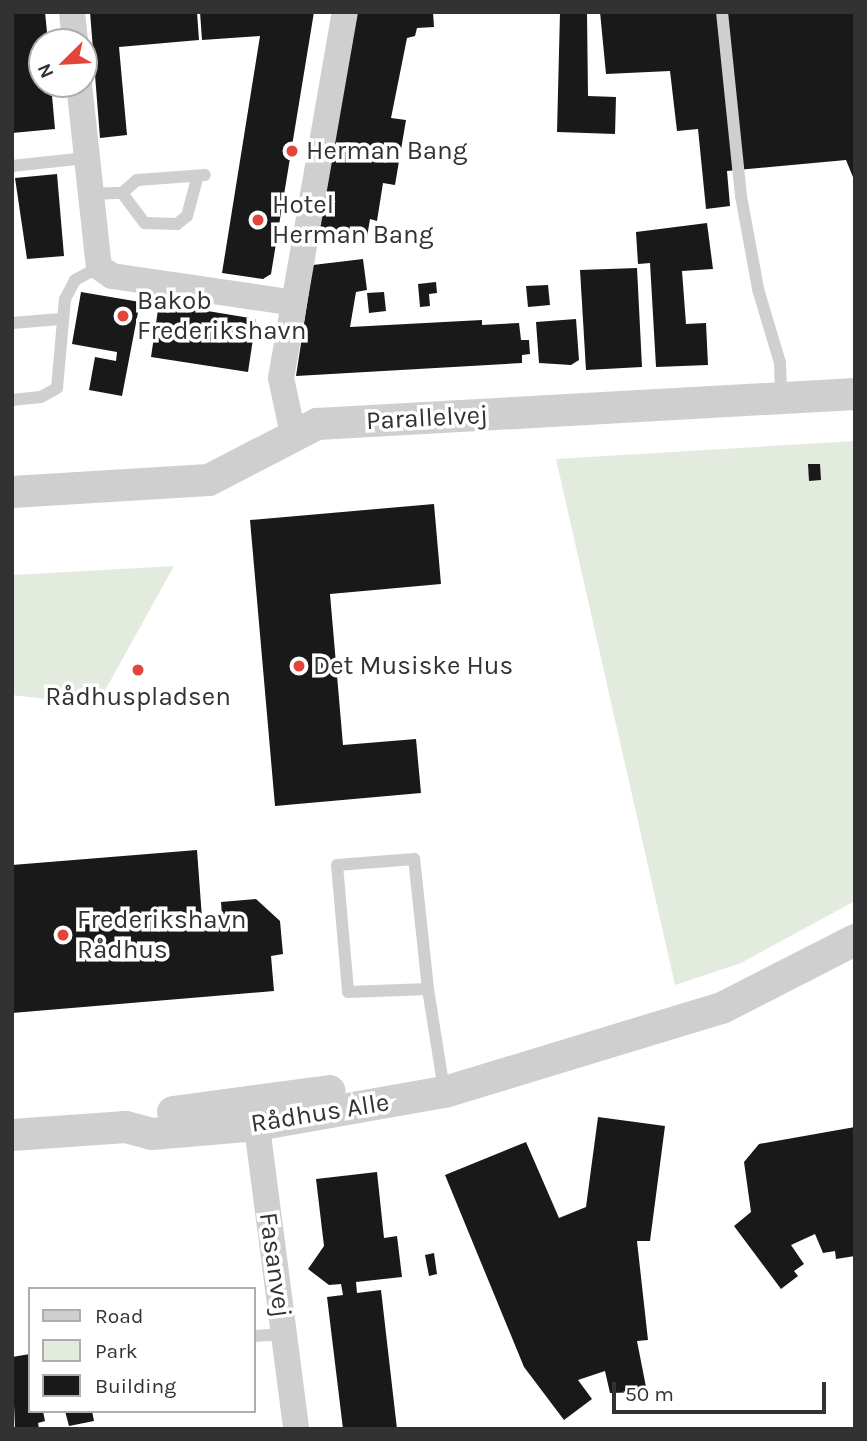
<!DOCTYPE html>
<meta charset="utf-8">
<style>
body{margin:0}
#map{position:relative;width:867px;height:1441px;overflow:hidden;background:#fff;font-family:Karla,sans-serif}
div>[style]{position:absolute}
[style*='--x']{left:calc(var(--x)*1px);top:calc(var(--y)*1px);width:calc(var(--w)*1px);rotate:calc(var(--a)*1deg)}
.green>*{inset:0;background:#e3ebde}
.building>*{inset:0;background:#191919}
.service>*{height:12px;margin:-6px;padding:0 6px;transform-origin:6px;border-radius:6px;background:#cfcfcf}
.minor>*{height:26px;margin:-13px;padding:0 13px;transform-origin:13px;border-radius:13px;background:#cfcfcf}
.tertiary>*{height:32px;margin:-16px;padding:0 16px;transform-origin:16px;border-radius:16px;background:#cfcfcf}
.dots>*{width:19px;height:19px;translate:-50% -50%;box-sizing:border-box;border:4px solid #fff;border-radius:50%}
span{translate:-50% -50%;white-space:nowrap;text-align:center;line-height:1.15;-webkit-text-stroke:7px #fff;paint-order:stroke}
.poi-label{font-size:26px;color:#323232}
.left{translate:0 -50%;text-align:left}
.street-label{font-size:26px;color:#323232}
.frame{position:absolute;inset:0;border:14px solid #323232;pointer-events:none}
.legend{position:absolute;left:28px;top:1287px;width:228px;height:126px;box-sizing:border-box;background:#fff;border:2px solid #adadad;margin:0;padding:9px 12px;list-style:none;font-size:21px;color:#323232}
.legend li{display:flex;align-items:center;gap:14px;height:35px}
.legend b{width:35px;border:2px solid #adadad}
.north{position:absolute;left:28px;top:28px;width:70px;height:70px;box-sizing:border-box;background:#fff;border:2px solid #adadad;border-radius:50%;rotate:246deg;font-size:19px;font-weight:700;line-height:28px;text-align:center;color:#323232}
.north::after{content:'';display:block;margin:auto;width:24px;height:32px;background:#e2463a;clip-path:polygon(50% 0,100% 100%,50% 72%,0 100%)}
.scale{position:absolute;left:612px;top:1382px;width:214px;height:32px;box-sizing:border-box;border:4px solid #323232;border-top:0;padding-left:9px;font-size:21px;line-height:24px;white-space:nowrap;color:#323232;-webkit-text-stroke:5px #fff;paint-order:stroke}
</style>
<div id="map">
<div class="green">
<i style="clip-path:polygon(855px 441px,855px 901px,741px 963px,675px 985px,556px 459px)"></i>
<i style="clip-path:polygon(174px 566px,97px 705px,12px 695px,12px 575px)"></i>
</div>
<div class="building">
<i style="clip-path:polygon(12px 12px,45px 12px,48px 42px,42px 42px,42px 84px,51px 84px,55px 129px,12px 133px)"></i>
<i style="clip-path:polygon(90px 12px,197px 12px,199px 40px,119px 47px,127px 135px,100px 138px)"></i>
<i style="clip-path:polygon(200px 12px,314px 12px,271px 274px,263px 279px,222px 273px,260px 36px,202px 40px)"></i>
<i style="clip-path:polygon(355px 12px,433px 12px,434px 27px,417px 28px,415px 36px,407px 38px,391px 118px,406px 120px,395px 185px,383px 183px,377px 221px,370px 219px,367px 237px,319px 230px)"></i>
<i style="clip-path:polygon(560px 12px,587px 12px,588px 96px,616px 97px,615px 134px,557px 132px)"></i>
<i style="clip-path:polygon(600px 12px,855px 12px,855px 182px,846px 160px,727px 171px,730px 206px,706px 209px,698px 129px,677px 131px,670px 71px,606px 74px)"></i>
<i style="clip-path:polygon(57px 174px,64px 256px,27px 259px,15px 178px)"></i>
<i style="clip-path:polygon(707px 223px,713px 269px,682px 271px,686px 324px,706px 323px,708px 365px,656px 367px,650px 263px,638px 264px,636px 232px)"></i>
<i style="clip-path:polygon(363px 259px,367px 290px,356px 292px,350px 327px,482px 320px,482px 325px,519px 323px,521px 340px,529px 340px,530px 354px,522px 355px,522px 363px,296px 376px,313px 265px)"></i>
<i style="clip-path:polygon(637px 268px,642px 367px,586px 370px,580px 270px)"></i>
<i style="clip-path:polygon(436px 282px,437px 293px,429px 294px,430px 306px,420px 307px,418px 284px)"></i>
<i style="clip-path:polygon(548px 285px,550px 305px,528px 307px,526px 286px)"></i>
<i style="clip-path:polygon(81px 292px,140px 302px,122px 396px,89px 390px,95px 357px,116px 361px,117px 352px,72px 344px)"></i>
<i style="clip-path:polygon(384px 292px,386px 311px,369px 313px,367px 293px)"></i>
<i style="clip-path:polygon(159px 303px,256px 319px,248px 372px,151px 357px)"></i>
<i style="clip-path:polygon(576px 319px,579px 360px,571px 365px,539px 363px,536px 322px)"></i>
<i style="clip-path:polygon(808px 464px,820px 464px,821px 480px,809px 481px)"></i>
<i style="clip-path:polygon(434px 504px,441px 584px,330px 594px,343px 745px,416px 739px,421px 793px,275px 806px,250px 520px)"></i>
<i style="clip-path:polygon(197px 850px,202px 918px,222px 916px,221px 902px,256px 899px,280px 921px,283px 954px,271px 956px,274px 991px,12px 1013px,12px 865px)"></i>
<i style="clip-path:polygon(598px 1117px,665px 1126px,650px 1241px,637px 1241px,648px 1340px,637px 1341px,647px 1392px,610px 1393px,605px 1371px,578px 1380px,592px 1399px,564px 1420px,524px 1367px,445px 1175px,526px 1142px,559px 1218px,586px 1207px)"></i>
<i style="clip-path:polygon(855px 1127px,855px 1256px,836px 1259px,835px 1251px,823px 1253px,815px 1234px,791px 1245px,804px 1264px,794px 1271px,798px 1276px,781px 1289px,734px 1226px,751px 1212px,744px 1162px,759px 1144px)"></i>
<i style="clip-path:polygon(377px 1172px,384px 1238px,397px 1236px,402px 1277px,356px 1282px,357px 1293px,381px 1290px,397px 1429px,343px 1429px,327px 1297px,343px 1295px,341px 1284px,329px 1285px,308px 1269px,324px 1246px,316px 1179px)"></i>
<i style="clip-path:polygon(434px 1253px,437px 1274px,429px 1276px,425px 1255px)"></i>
<i style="clip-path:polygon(30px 1354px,30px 1411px,43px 1411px,45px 1421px,38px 1423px,39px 1429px,15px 1429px,12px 1357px)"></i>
<i style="clip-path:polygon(65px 1411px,92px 1411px,94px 1421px,69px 1426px)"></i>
</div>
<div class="service">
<i style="--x:722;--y:12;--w:185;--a:84.1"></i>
<i style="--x:741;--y:196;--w:95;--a:79.6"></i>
<i style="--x:758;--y:289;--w:77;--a:73.4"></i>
<i style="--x:780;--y:363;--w:35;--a:88"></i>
<i style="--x:12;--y:166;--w:74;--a:-6.2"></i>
<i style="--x:122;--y:193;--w:38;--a:53"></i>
<i style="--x:145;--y:223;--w:32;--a:2"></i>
<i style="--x:177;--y:224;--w:13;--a:-39"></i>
<i style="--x:187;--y:216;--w:39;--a:-75"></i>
<i style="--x:89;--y:194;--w:33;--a:-2"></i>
<i style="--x:122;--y:193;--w:20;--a:-41"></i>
<i style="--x:137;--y:180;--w:68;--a:-4.2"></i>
<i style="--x:12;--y:323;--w:49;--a:-4.7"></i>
<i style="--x:12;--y:400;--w:29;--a:-6"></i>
<i style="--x:41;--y:397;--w:18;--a:-29"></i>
<i style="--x:57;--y:388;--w:89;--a:-84.9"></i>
<i style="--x:65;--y:299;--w:21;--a:-62"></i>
<i style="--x:75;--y:280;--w:27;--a:-28"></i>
<i style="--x:428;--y:989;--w:131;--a:-96.1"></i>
<i style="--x:414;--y:859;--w:77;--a:175.5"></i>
<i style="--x:337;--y:865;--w:127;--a:85"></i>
<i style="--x:348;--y:992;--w:80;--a:-2.1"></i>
<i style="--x:428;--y:989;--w:102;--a:81"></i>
<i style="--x:254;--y:1336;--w:30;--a:-4"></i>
</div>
<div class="minor">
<i style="--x:72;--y:12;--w:30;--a:84"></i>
<i style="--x:79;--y:84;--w:184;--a:83.8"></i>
<i style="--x:99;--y:267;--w:16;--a:35"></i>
<i style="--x:112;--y:276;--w:184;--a:8.4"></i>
<i style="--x:293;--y:434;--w:57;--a:-102.1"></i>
<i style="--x:281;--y:378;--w:372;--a:-80.1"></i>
<i style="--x:254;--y:1104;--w:328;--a:82.6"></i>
</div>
<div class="tertiary">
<i style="--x:12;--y:492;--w:197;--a:-3.5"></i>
<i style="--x:209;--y:480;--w:122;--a:-27.4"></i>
<i style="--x:317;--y:424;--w:539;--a:-3.19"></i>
<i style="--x:173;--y:1112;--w:158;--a:-7.6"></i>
<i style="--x:12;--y:1135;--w:114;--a:-4"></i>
<i style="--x:126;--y:1127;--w:27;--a:15"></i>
<i style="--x:152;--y:1134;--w:105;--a:-4.9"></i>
<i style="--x:257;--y:1125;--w:191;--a:-10"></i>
<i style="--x:445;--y:1092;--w:289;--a:-16.9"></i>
<i style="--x:722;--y:1008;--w:149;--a:-27.1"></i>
</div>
<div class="dots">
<i style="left:292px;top:151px;background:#e2463a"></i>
<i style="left:258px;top:220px;background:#e2463a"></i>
<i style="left:123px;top:316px;background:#e2463a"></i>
<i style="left:299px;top:666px;background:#e2463a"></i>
<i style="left:138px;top:670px;background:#e2463a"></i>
<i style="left:63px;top:935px;background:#e2463a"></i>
</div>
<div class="poi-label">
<span class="left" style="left:306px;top:151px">Herman Bang</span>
<span class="left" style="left:272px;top:220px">Hotel<br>Herman Bang</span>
<span class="left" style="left:137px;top:316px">Bakob<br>Frederikshavn</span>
<span class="left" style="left:313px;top:666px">Det Musiske Hus</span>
<span style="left:138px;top:697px">Rådhuspladsen</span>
<span class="left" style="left:77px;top:935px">Frederikshavn<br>Rådhus</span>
</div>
<div class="street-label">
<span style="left:427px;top:418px;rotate:-3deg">Parallelvej</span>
<span style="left:320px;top:1113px;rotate:-9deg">Rådhus Alle</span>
<span style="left:275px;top:1265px;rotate:82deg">Fasanvej</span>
</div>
<div class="frame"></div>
<ul class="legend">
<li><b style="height:9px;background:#cfcfcf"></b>Road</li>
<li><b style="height:19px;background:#e3ebde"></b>Park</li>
<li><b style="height:19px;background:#191919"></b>Building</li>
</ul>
<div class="north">N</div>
<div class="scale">50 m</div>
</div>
